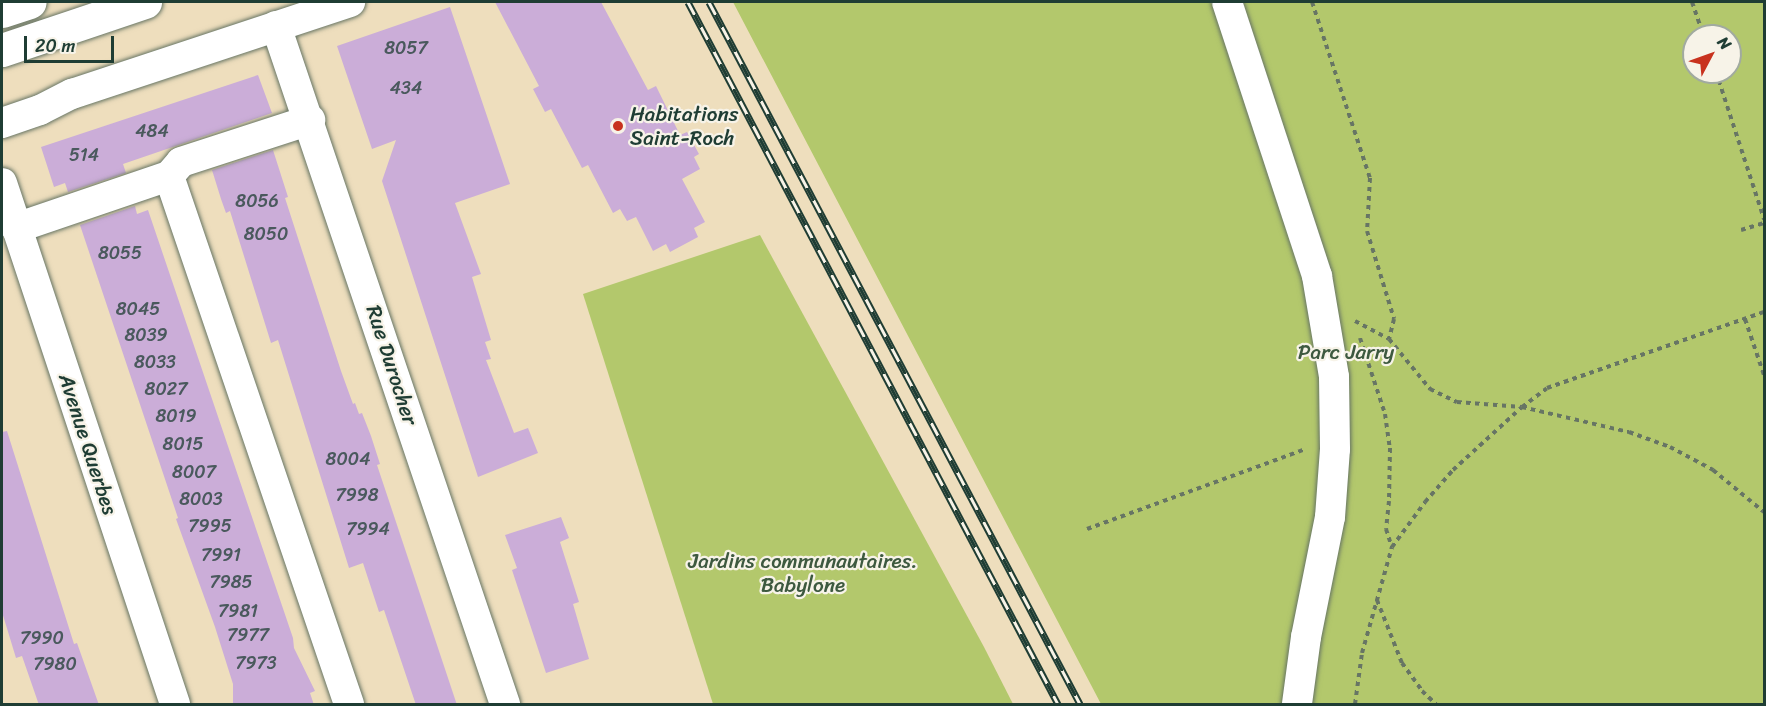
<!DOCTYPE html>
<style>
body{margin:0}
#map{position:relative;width:1766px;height:706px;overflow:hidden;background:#eedebd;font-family:Sriracha,sans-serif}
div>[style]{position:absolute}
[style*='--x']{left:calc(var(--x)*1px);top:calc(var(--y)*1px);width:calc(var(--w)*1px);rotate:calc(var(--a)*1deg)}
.green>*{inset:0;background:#b3c86c}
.building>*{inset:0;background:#cbadd8}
.path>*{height:4px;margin-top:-2px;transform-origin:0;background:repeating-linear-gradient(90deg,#677564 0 4.5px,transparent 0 9px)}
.roads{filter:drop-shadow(0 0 2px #677564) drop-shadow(0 0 2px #677564)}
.minor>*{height:30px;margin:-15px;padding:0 15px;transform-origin:15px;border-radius:15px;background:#fff}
.major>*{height:33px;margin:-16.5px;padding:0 16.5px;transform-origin:16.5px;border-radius:16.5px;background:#fff}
.rail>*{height:7px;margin-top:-3.5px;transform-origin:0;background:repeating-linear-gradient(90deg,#f7f3e8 0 14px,#1f3d34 0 28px);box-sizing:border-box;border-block:2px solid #1f3d34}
.dots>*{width:16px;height:16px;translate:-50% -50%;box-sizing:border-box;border:3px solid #f7f3e8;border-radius:50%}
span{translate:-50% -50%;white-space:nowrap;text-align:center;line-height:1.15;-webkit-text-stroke:4.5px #f7f3e8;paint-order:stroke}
.number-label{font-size:18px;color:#4a595d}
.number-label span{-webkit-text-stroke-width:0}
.poi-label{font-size:21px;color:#1f3d34}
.left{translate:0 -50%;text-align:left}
.park-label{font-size:21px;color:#3d593f}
.street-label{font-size:21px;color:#1f3d34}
.frame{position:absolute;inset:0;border:3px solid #1f3d34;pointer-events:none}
.north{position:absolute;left:1682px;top:24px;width:60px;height:60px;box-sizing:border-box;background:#f7f3e8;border:2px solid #a1aaa0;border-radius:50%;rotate:49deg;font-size:16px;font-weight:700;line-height:24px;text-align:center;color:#1f3d34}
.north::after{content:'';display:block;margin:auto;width:21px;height:27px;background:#c8321e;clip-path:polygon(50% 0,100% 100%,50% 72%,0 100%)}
.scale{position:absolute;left:24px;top:36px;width:90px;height:27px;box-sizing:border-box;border:3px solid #1f3d34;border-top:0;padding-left:8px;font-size:18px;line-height:21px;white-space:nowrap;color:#1f3d34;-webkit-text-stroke:4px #f7f3e8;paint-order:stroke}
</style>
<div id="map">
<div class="green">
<i style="clip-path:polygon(evenodd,733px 2px,1764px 2px,1764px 704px,1101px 704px,733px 2px,1694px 36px,1730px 36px,1730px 72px,1694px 72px,1694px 36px)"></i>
<i style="clip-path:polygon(760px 235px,984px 647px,1013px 704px,713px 704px,583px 294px)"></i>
</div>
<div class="building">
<i style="clip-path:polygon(495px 2px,601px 2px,648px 90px,656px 86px,680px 135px,687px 132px,699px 154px,694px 157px,700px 169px,682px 179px,705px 222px,694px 228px,698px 237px,670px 252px,666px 244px,653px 251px,636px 217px,627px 221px,620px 209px,613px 213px,588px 165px,582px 168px,551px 109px,545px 112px,533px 89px,539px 86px)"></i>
<i style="clip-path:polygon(450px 7px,510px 184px,455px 203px,481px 274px,472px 277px,491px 340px,485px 342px,491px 359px,486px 360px,514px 433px,528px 428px,538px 453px,478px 477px,382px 181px,396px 140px,372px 149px,337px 46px)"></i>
<i style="clip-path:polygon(258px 75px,272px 113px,123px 164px,126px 173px,68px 192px,65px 183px,54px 187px,41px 147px)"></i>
<i style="clip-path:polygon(273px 150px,288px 197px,285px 198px,341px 371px,353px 404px,355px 403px,359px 414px,362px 413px,371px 436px,380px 464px,377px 465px,457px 705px,416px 705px,384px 610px,379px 612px,363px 563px,349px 568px,278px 340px,271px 343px,230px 211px,226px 213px,221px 199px,212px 170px)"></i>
<i style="clip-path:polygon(135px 206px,137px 214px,148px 210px,293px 638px,294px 648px,315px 691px,310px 693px,314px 705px,233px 705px,233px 684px,215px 627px,176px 519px,178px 518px,80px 225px)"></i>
<i style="clip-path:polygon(7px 431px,74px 644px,77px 643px,99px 705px,39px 705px,22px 656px,16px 658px,2px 612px,2px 432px)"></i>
<i style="clip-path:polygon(561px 517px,569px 538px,560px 542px,579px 602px,573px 604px,589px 659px,546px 673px,512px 570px,517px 568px,505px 535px)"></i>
</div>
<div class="path">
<i style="--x:1312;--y:2;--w:185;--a:71.8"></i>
<i style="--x:1370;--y:178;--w:53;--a:93.2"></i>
<i style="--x:1367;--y:231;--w:92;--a:72.9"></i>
<i style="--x:1394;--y:319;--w:21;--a:104"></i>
<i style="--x:1692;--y:2;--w:36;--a:71"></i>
<i style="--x:1716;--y:72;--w:155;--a:71.9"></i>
<i style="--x:1741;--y:230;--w:24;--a:-17"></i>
<i style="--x:1745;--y:319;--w:59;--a:71.3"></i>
<i style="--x:1355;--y:321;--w:38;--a:28"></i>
<i style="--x:1389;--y:339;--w:65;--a:50.6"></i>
<i style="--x:1430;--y:389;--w:30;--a:26"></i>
<i style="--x:1457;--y:402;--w:65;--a:4.4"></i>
<i style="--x:1522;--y:407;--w:110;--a:13.2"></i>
<i style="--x:1629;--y:432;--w:44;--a:20.1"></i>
<i style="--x:1670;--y:447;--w:49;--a:28.1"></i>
<i style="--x:1713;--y:470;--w:66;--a:39.5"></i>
<i style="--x:1360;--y:338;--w:80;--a:71.8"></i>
<i style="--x:1385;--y:414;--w:34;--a:82"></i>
<i style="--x:1390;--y:448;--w:53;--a:91.1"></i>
<i style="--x:1389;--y:501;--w:28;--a:96"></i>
<i style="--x:1386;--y:529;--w:19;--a:72"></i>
<i style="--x:1087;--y:529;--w:233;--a:-20.1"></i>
<i style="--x:1377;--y:600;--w:68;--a:68.4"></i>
<i style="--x:1402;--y:663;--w:34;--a:54"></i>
<i style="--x:1422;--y:691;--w:19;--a:43"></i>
<i style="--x:1355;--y:704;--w:51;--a:-82.2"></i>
<i style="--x:1362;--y:653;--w:110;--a:-74.2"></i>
<i style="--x:1392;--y:547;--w:56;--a:-53.7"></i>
<i style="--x:1425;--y:502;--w:43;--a:-48.8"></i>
<i style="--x:1453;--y:470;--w:93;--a:-42.4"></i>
<i style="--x:1522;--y:407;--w:31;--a:-37"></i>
<i style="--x:1547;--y:388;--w:230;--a:-19.3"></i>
</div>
<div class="roads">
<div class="minor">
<i style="--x:1227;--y:2;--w:288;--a:71.8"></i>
<i style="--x:1317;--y:276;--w:102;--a:80.4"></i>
<i style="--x:1334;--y:377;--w:72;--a:89.2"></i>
<i style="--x:1335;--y:449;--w:68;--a:94.2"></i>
<i style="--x:1330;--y:517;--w:122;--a:101.3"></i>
<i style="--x:1306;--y:637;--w:68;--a:97.7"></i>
<i style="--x:276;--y:26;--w:716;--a:71.34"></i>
<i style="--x:2;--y:123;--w:40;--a:-18.9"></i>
<i style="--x:40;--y:110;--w:36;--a:-27"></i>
<i style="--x:72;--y:94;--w:293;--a:-18.3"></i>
<i style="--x:169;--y:176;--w:558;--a:71.18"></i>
<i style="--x:2;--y:183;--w:549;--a:71.63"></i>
<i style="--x:16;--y:228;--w:162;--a:-18.8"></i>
<i style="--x:169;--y:176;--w:18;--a:-49"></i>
<i style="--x:181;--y:162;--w:136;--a:-18"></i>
</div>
<div class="major">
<i style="--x:2;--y:11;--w:29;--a:-18"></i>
<i style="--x:2;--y:50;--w:151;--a:-18.6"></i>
</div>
</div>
<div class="rail">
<i style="--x:688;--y:2;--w:794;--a:62.21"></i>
<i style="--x:709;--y:2;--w:794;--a:62.14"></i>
</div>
<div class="dots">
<i style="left:618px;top:126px;background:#c8321e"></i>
</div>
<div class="number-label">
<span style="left:406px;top:48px">8057</span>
<span style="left:406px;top:88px">434</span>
<span style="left:152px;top:131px">484</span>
<span style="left:84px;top:155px">514</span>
<span style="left:257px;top:201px">8056</span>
<span style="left:266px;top:234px">8050</span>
<span style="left:120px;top:253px">8055</span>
<span style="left:138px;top:309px">8045</span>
<span style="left:146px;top:335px">8039</span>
<span style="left:155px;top:362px">8033</span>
<span style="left:166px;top:389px">8027</span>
<span style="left:176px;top:416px">8019</span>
<span style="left:183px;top:444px">8015</span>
<span style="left:348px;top:459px">8004</span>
<span style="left:194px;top:472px">8007</span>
<span style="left:357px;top:495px">7998</span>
<span style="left:201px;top:499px">8003</span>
<span style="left:210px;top:526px">7995</span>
<span style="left:368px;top:529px">7994</span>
<span style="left:221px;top:555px">7991</span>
<span style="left:231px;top:582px">7985</span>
<span style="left:238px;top:611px">7981</span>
<span style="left:248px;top:635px">7977</span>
<span style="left:42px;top:638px">7990</span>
<span style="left:256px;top:663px">7973</span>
<span style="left:55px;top:664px">7980</span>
</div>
<div class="poi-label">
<span class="left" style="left:630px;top:126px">Habitations<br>Saint-Roch</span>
</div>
<div class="park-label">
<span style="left:1346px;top:352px">Parc Jarry</span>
<span style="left:803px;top:573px">Jardins communautaires.<br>Babylone</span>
</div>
<div class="street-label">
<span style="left:392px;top:365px;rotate:72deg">Rue Durocher</span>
<span style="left:88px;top:444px;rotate:72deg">Avenue Querbes</span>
</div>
<div class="frame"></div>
<div class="north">N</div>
<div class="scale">20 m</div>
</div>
